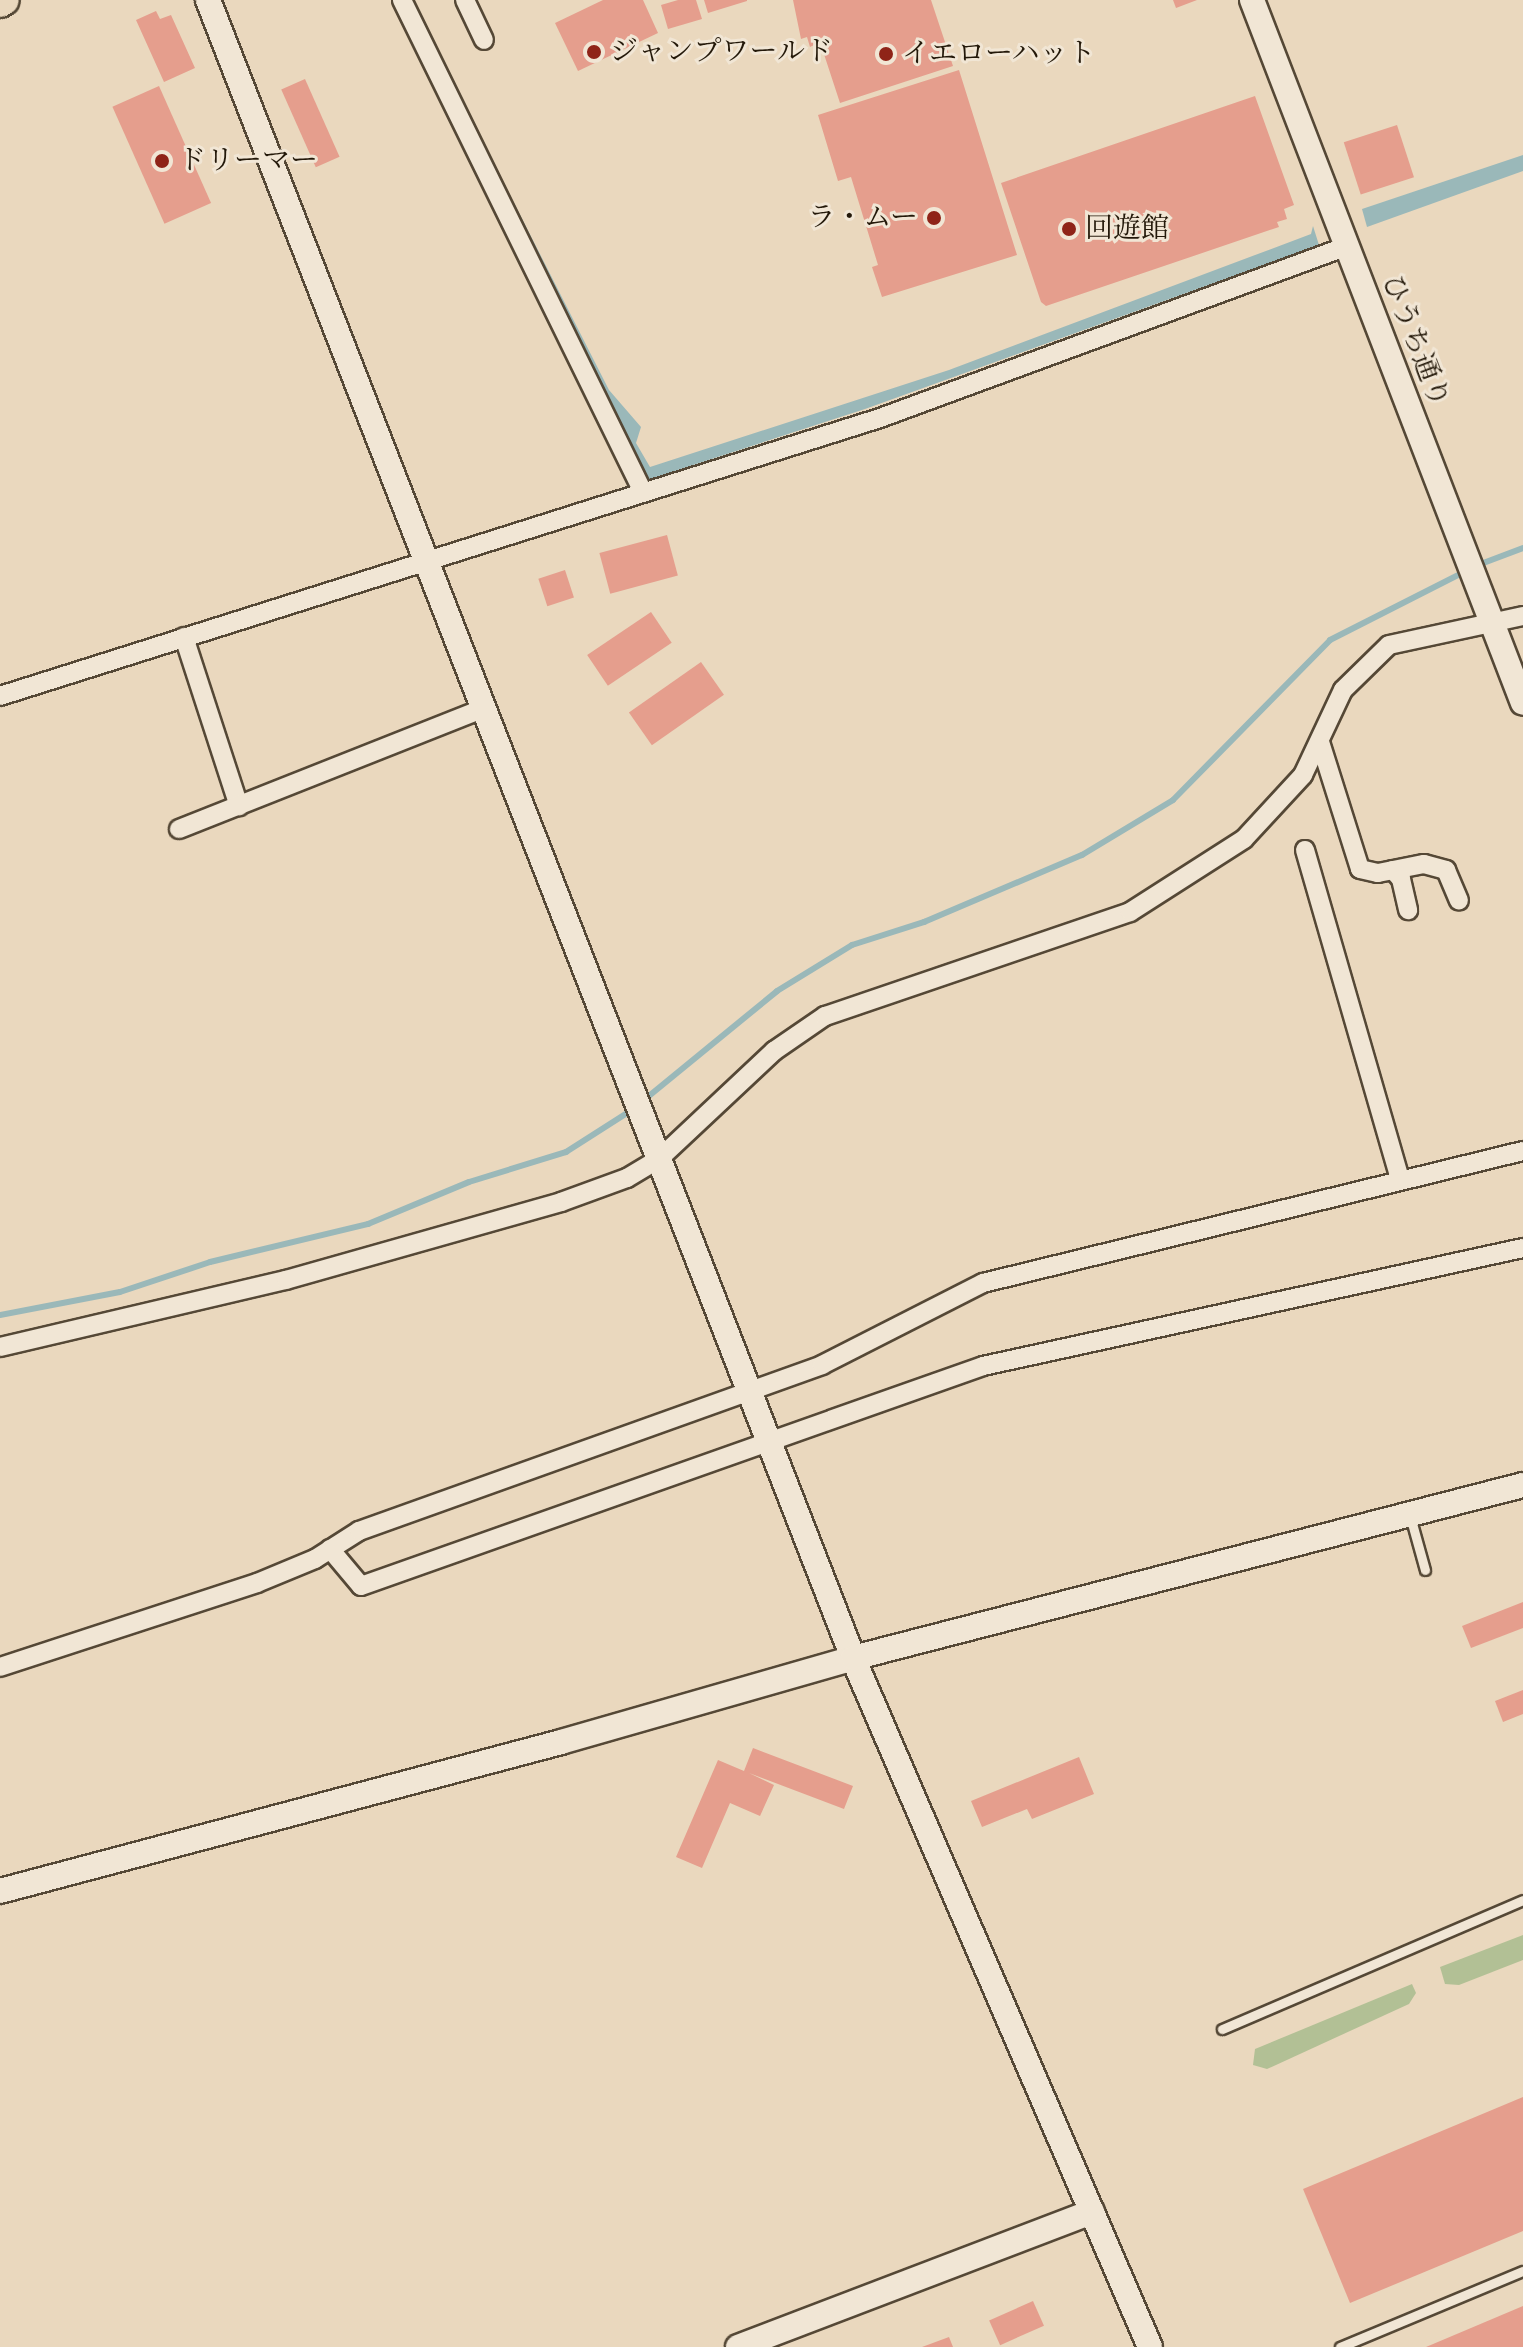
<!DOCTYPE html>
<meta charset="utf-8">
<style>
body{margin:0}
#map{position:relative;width:1523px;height:2347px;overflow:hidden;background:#ead8be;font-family:"IM FELL DW Pica","Noto Serif JP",serif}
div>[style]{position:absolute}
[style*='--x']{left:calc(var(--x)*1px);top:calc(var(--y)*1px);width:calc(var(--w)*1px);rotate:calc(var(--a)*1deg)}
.green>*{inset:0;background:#b2c095}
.water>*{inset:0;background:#9ab8b9}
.stream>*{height:6px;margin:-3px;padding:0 3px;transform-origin:3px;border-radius:3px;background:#9ab8b9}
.building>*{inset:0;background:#e59e8d;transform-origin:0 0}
.roads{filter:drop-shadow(2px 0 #554836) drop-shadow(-2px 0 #554836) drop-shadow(0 2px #554836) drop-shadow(0 -2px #554836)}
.service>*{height:9px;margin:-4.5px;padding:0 4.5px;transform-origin:4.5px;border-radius:4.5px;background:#f1e6d5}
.minor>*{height:18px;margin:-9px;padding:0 9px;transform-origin:9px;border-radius:9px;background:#f1e6d5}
.tertiary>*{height:24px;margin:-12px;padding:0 12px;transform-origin:12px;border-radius:12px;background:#f1e6d5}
.primary>*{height:30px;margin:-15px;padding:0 15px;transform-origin:15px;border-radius:15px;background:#ead8be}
.dots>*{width:22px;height:22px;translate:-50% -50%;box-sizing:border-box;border:4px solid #f1e6d5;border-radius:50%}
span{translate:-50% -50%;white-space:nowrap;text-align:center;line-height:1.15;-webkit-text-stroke:6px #f1e6d5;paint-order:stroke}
.poi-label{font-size:28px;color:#231809}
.left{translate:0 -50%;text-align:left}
.right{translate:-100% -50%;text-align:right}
.street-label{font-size:28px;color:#231809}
</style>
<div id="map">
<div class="green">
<i style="clip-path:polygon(1523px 1935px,1523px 1960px,1459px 1985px,1445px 1984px,1440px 1967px)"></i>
<i style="clip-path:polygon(1412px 1984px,1416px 1993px,1409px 2004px,1267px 2069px,1253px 2065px,1255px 2049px)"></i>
</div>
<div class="water">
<i style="clip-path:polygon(478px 132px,609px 390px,641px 427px,636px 443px,650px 467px,949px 370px,1311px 234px,1313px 226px,1319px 245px,865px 409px,647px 480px,473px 134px)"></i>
<i style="clip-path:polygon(1523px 155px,1523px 171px,1367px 227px,1362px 209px)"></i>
</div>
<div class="stream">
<i style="--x:1478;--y:565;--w:48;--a:-20.7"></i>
<i style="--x:644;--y:1100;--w:172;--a:-39.3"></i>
<i style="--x:777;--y:991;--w:88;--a:-31.5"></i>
<i style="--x:852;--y:945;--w:76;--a:-17.7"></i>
<i style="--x:924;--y:922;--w:172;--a:-23"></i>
<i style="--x:1082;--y:855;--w:106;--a:-31.1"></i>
<i style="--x:1173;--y:800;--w:224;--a:-45.5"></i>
<i style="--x:1330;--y:640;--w:155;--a:-26.9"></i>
<i style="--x:0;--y:1315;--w:122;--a:-10.9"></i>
<i style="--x:120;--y:1292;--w:95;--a:-18.4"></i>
<i style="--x:210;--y:1262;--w:163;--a:-13.5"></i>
<i style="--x:368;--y:1224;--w:109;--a:-22.6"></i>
<i style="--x:469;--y:1182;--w:102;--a:-17.2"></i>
<i style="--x:566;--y:1152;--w:78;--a:-32.5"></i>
</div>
<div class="building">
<i style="clip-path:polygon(603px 0,643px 0,658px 33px,578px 71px,555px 23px)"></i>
<i style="clip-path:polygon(678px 0,696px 0,702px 19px,668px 29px,661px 5px)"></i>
<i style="clip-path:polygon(704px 0,747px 0,747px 1px,708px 13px)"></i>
<i style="clip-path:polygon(793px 0,931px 0,953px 66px,840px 103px,820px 42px,810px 47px,807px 37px,801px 39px)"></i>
<i style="clip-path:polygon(1173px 0,1197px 0,1176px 8px)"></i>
<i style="clip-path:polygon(156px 11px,160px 19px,171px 15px,195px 68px,164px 82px,136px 20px)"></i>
<i style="clip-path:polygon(959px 70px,1017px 255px,882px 297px,872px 267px,878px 265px,851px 177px,838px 181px,818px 115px)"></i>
<i style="left:305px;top:79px;width:85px;height:26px;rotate:66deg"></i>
<i style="left:159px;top:86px;width:128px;height:51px;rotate:66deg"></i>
<i style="clip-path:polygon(1255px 96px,1294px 205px,1284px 209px,1287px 219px,1277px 222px,1279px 227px,1046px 306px,1041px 302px,1001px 183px)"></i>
<i style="left:1397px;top:125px;width:55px;height:56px;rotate:72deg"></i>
<i style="left:667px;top:535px;width:42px;height:70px;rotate:75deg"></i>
<i style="left:565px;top:570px;width:29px;height:28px;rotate:72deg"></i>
<i style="left:651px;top:612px;width:37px;height:77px;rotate:56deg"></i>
<i style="left:701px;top:662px;width:40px;height:88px;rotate:55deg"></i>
<i style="clip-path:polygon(1523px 1602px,1523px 1628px,1471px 1648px,1462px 1626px)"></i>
<i style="clip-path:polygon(1523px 1690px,1523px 1714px,1503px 1722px,1495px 1701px)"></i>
<i style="clip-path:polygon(753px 1748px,853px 1786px,844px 1809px,749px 1773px,774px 1785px,760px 1816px,730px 1803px,702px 1868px,676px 1857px,718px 1760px,744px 1771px)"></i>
<i style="clip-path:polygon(1079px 1757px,1094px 1794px,1032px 1819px,1027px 1809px,982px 1827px,971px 1801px)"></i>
<i style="clip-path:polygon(1523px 2097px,1523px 2231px,1350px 2303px,1303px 2189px)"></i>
<i style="left:1033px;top:2301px;width:27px;height:48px;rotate:66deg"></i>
<i style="clip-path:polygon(1523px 2306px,1523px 2347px,1426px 2347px)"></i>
<i style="clip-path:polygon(949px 2337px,953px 2347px,922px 2347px)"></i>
</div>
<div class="roads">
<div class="service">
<i style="--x:1410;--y:1516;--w:56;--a:74.5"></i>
<i style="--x:1222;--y:2029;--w:327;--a:-23.2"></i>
<i style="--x:1340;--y:2347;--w:198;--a:-22.6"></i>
</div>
<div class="minor">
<i style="--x:402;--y:0;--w:548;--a:63.9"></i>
<i style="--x:465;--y:0;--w:44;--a:64.6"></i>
<i style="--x:184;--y:637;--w:178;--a:72"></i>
<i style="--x:0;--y:696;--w:923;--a:-17.53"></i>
<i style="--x:880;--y:418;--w:496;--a:-20.2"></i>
<i style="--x:1320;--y:742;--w:133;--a:72.5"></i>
<i style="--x:1360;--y:869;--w:18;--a:13"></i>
<i style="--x:1378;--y:873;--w:47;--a:-11.1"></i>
<i style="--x:1424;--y:864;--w:23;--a:15"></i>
<i style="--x:1446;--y:870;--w:33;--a:67"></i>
<i style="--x:179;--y:829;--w:326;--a:-21.6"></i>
<i style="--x:1305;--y:850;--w:343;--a:73.9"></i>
<i style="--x:1393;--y:870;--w:12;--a:48"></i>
<i style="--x:1401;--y:879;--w:32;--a:77"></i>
<i style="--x:0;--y:1347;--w:294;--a:-13.2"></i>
<i style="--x:286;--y:1280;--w:286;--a:-15.8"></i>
<i style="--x:561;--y:1202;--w:70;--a:-20"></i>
<i style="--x:627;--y:1178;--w:37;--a:-31"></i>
<i style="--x:659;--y:1159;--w:158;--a:-43.2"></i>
<i style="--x:774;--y:1051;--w:62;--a:-34.5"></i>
<i style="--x:825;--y:1016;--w:322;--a:-18.8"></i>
<i style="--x:1130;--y:912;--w:135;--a:-32.6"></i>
<i style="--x:1244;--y:839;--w:87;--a:-47.3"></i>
<i style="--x:1303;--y:775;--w:94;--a:-64.8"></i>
<i style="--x:1343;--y:690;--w:64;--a:-44.4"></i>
<i style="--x:1389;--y:645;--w:137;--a:-12.2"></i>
<i style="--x:330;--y:1549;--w:48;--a:50"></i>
<i style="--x:361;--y:1586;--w:660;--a:-19.48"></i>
<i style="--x:983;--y:1366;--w:553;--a:-12.33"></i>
<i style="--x:0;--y:1667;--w:270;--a:-18.1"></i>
<i style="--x:257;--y:1583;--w:63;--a:-22.5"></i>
<i style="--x:315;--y:1559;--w:52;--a:-32.5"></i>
<i style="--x:359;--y:1531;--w:492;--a:-19.7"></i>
<i style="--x:822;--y:1365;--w:181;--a:-27"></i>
<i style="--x:983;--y:1283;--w:556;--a:-13.74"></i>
</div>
<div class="tertiary">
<i style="--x:208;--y:0;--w:1779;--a:68.74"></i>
<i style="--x:853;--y:1658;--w:750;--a:66.68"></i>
<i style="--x:1252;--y:0;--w:753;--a:68.92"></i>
<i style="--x:0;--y:1891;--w:580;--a:-14.87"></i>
<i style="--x:561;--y:1742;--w:304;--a:-16"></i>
<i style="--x:853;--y:1658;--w:692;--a:-14.48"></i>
<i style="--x:738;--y:2347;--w:379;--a:-20.9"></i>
</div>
<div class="primary">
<i style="--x:0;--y:2;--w:4;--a:-27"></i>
</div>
</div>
<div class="dots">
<i style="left:594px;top:52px;background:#8f2418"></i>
<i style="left:886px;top:54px;background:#8f2418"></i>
<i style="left:162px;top:161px;background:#8f2418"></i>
<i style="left:934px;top:218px;background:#8f2418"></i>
<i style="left:1069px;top:229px;background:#8f2418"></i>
</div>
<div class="poi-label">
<span class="left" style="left:610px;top:52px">ジャンプワールド</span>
<span class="left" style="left:902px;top:54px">イエローハット</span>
<span class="left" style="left:178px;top:161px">ドリーマー</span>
<span class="right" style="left:918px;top:218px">ラ・ムー</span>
<span class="left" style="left:1085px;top:229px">回遊館</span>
</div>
<div class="street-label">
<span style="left:1415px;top:341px;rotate:69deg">ひうち通り</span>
</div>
</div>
